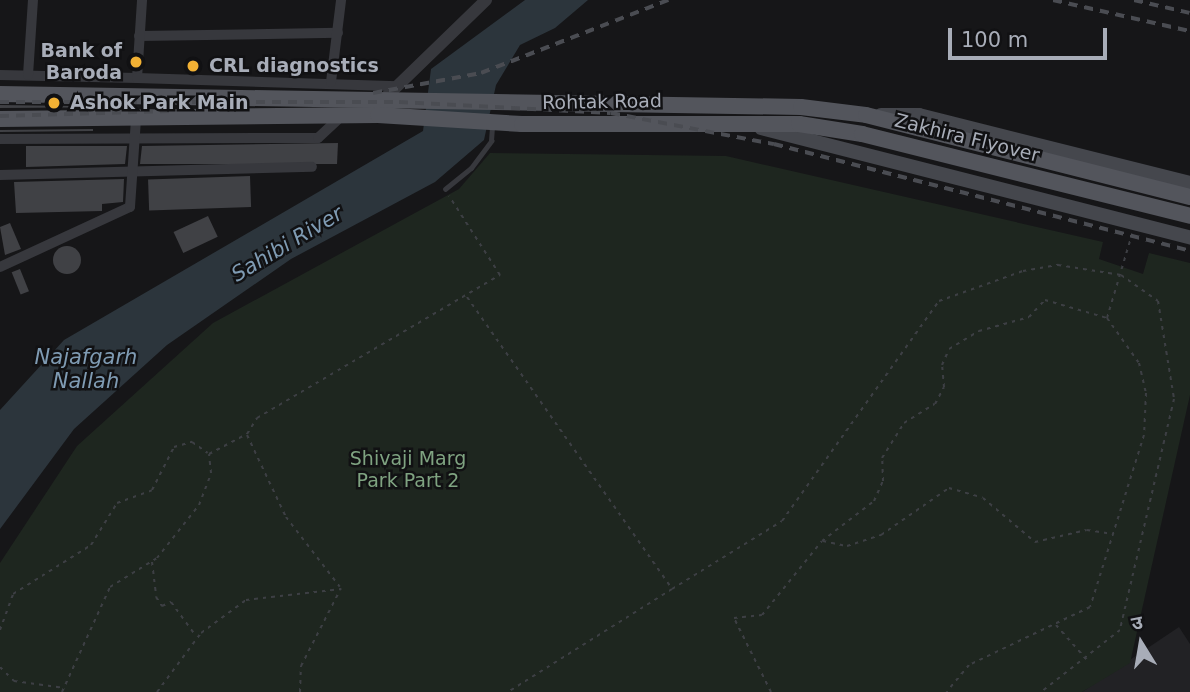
<!DOCTYPE html>
<meta charset="utf-8">
<style>
body{margin:0}
#map{position:relative;width:1190px;height:692px;overflow:hidden;background:#161618;font-family:"DejaVu Sans","Noto Sans Devanagari",sans-serif}
div>[style]{position:absolute}
[style*='--x']{left:calc(var(--x)*1px);top:calc(var(--y)*1px);width:calc(var(--w)*1px);rotate:calc(var(--a)*1deg)}
.built>*{inset:0;background:#222225}
.green>*{inset:0;background:#1e261f}
.water>*{inset:0;background:#2c353c}
.building>*{inset:0;background:#404145;transform-origin:0 0}
.round{border-radius:50%}
.path>*{height:2px;margin-top:-1px;transform-origin:0;background:repeating-linear-gradient(90deg,#3d3f44 0 3.5px,transparent 0 8.5px)}
.service>*{height:4.5px;margin:-2.25px;padding:0 2.25px;transform-origin:2.25px;border-radius:2.25px;background:#37383d}
.minor>*{height:10px;margin:-5px;padding:0 5px;transform-origin:5px;border-radius:5px;background:#37383d}
.tertiary>*{height:12px;margin:-6px;padding:0 6px;transform-origin:6px;border-radius:6px;background:#37383d}
.secondary>*{height:14px;margin:-7px;padding:0 7px;transform-origin:7px;border-radius:7px;background:#45474d}
.primary>*{height:16px;margin:-8px;padding:0 8px;transform-origin:8px;border-radius:8px;background:#53555c}
.rail>*{height:3.5px;margin-top:-1.75px;transform-origin:0;background:repeating-linear-gradient(90deg,#4a4c52 0 9px,transparent 0 16px)}
.dots>*{width:19px;height:19px;translate:-50% -50%;box-sizing:border-box;border:4px solid #111113;border-radius:50%}
span{translate:-50% -50%;white-space:nowrap;text-align:center;line-height:1.15;-webkit-text-stroke:5px #111113;paint-order:stroke}
.poi-label{font-size:19px;color:#a8adb8;font-weight:700}
.right{translate:-100% -50%;text-align:right}
.left{translate:0 -50%;text-align:left}
.street-label{font-size:19px;color:#a8adb8}
.park-label{font-size:19px;color:#7fa381}
.water-label{font-size:21px;color:#7f9bb3;font-style:italic}
.north{position:absolute;left:1106px;top:608px;width:70px;height:70px;-webkit-text-stroke:5px #111113;paint-order:stroke;rotate:349deg;font-size:19px;font-weight:700;line-height:28px;text-align:center;color:#a8adb8}
.north::after{content:'';display:block;margin:auto;width:24px;height:32px;background:#a8adb8;clip-path:polygon(50% 0,100% 100%,50% 72%,0 100%)}
.scale{position:absolute;left:948px;top:28px;width:159px;height:32px;box-sizing:border-box;border:4px solid #a8adb8;border-top:0;padding-left:9px;font-size:21px;line-height:24px;white-space:nowrap;color:#a8adb8;-webkit-text-stroke:5px #111113;paint-order:stroke}
</style>
<div id="map">
<div class="built">
<i style="clip-path:polygon(1179px 627px,1190px 644px,1190px 692px,1082px 692px)"></i>
</div>
<div class="green">
<i style="clip-path:polygon(490px 153px,726px 156px,1103px 242px,1099px 259px,1143px 274px,1149px 253px,1190px 263px,1190px 395px,1130px 663px,1082px 692px,0 692px,0 563px,77px 446px,213px 323px,459px 189px)"></i>
</div>
<div class="water">
<i style="clip-path:polygon(525px 0,588px 0,555px 28px,520px 45px,496px 85px,484px 140px,435px 182px,291px 259px,167px 345px,74px 429px,0 529px,0 410px,64px 340px,423px 131px,431px 69px)"></i>
</div>
<div class="building">
<i style="clip-path:polygon(0 105px,143px 107px,0 108px)"></i>
<i style="clip-path:polygon(0 129px,0 130px,93px 129px,93px 131px,0 132px)"></i>
<i style="clip-path:polygon(338px 143px,337px 164px,140px 164px,142px 146px)"></i>
<i style="clip-path:polygon(26px 146px,127px 146px,125px 164px,26px 167px)"></i>
<i style="left:250px;top:176px;width:31px;height:102px;rotate:88deg"></i>
<i style="clip-path:polygon(124px 179px,123px 202px,102px 204px,102px 211px,16px 213px,14px 182px)"></i>
<i style="left:208px;top:216px;width:23px;height:38px;rotate:65deg"></i>
<i style="clip-path:polygon(10px 223px,21px 249px,5px 255px,0 227px)"></i>
<i class="round" style="left:53px;top:246px;width:28px;height:28px"></i>
<i style="left:20px;top:269px;width:24px;height:9px;rotate:68deg"></i>
</div>
<div class="path">
<i style="--x:467;--y:297;--w:357;--a:54.9"></i>
<i style="--x:672;--y:589;--w:194;--a:147.9"></i>
<i style="--x:1107;--y:318;--w:88;--a:-73.4"></i>
<i style="--x:247;--y:435;--w:91;--a:64.6"></i>
<i style="--x:286;--y:517;--w:88;--a:52.4"></i>
<i style="--x:823;--y:541;--w:25;--a:12"></i>
<i style="--x:847;--y:546;--w:36;--a:-18"></i>
<i style="--x:881;--y:535;--w:83;--a:-34.7"></i>
<i style="--x:949;--y:488;--w:35;--a:16"></i>
<i style="--x:983;--y:498;--w:68;--a:40.2"></i>
<i style="--x:1035;--y:542;--w:53;--a:-13"></i>
<i style="--x:1087;--y:530;--w:26;--a:9"></i>
<i style="--x:152;--y:562;--w:35;--a:83"></i>
<i style="--x:156;--y:597;--w:11;--a:56"></i>
<i style="--x:162;--y:606;--w:10;--a:-24"></i>
<i style="--x:171;--y:602;--w:42;--a:53.7"></i>
<i style="--x:672;--y:589;--w:129;--a:-31.7"></i>
<i style="--x:782;--y:521;--w:270;--a:-54.5"></i>
<i style="--x:939;--y:301;--w:89;--a:-19.7"></i>
<i style="--x:1023;--y:271;--w:36;--a:-10"></i>
<i style="--x:1058;--y:265;--w:64;--a:9"></i>
<i style="--x:1121;--y:275;--w:45;--a:35.1"></i>
<i style="--x:1158;--y:301;--w:99;--a:80.7"></i>
<i style="--x:1174;--y:399;--w:237;--a:103.2"></i>
<i style="--x:1120;--y:630;--w:100;--a:141.9"></i>
<i style="--x:1056;--y:625;--w:47;--a:48.5"></i>
<i style="--x:0;--y:630;--w:38;--a:-70"></i>
<i style="--x:13;--y:594;--w:92;--a:-32.1"></i>
<i style="--x:91;--y:545;--w:49;--a:-58.2"></i>
<i style="--x:117;--y:503;--w:37;--a:-20"></i>
<i style="--x:152;--y:490;--w:48;--a:-62.9"></i>
<i style="--x:174;--y:447;--w:19;--a:-16"></i>
<i style="--x:192;--y:442;--w:19;--a:35"></i>
<i style="--x:0;--y:667;--w:20;--a:45"></i>
<i style="--x:14;--y:681;--w:51;--a:7.8"></i>
<i style="--x:62;--y:692;--w:115;--a:-65.4"></i>
<i style="--x:110;--y:587;--w:55;--a:-31.7"></i>
<i style="--x:157;--y:558;--w:68;--a:-51.6"></i>
<i style="--x:199;--y:505;--w:34;--a:-69"></i>
<i style="--x:211;--y:473;--w:19;--a:-96"></i>
<i style="--x:209;--y:454;--w:43;--a:-27.8"></i>
<i style="--x:247;--y:434;--w:19;--a:-58"></i>
<i style="--x:257;--y:418;--w:282;--a:-30.5"></i>
<i style="--x:500;--y:275;--w:94;--a:-122.8"></i>
<i style="--x:157;--y:692;--w:74;--a:-53.3"></i>
<i style="--x:201;--y:633;--w:56;--a:-36.3"></i>
<i style="--x:246;--y:600;--w:96;--a:-6.6"></i>
<i style="--x:300;--y:692;--w:26;--a:-88"></i>
<i style="--x:301;--y:666;--w:85;--a:-62.8"></i>
<i style="--x:771;--y:692;--w:83;--a:-116.6"></i>
<i style="--x:734;--y:618;--w:28;--a:-6"></i>
<i style="--x:762;--y:615;--w:95;--a:-51"></i>
<i style="--x:822;--y:541;--w:66;--a:-37.6"></i>
<i style="--x:874;--y:501;--w:22;--a:-66"></i>
<i style="--x:883;--y:481;--w:23;--a:-92"></i>
<i style="--x:882;--y:458;--w:41;--a:-57.8"></i>
<i style="--x:904;--y:423;--w:36;--a:-32"></i>
<i style="--x:935;--y:404;--w:19;--a:-62"></i>
<i style="--x:944;--y:387;--w:22;--a:-95"></i>
<i style="--x:942;--y:365;--w:17;--a:-66"></i>
<i style="--x:949;--y:349;--w:35;--a:-31"></i>
<i style="--x:979;--y:331;--w:52;--a:-15.6"></i>
<i style="--x:1029;--y:317;--w:23;--a:-47"></i>
<i style="--x:1045;--y:300;--w:65;--a:16.2"></i>
<i style="--x:1107;--y:318;--w:55;--a:54.6"></i>
<i style="--x:1139;--y:363;--w:31;--a:77"></i>
<i style="--x:1146;--y:393;--w:42;--a:92.7"></i>
<i style="--x:1144;--y:435;--w:180;--a:107.4"></i>
<i style="--x:1090;--y:607;--w:134;--a:154.4"></i>
<i style="--x:969;--y:665;--w:35;--a:130"></i>
</div>
<div class="service">
<i style="--x:445;--y:189;--w:33;--a:-39"></i>
<i style="--x:471;--y:168;--w:34;--a:-53"></i>
<i style="--x:491;--y:141;--w:16;--a:-86"></i>
</div>
<div class="minor">
<i style="--x:139;--y:36;--w:199;--a:-0.9"></i>
<i style="--x:0;--y:75;--w:137;--a:1.3"></i>
<i style="--x:137;--y:78;--w:78;--a:-86.3"></i>
<i style="--x:28;--y:75;--w:75;--a:-86.2"></i>
<i style="--x:137;--y:78;--w:261;--a:1.8"></i>
<i style="--x:331;--y:82;--w:83;--a:-83"></i>
<i style="--x:0;--y:139;--w:318;--a:-0.2"></i>
<i style="--x:318;--y:138;--w:33;--a:-43"></i>
<i style="--x:0;--y:175;--w:312;--a:-1.5"></i>
<i style="--x:0;--y:267;--w:143;--a:-24.8"></i>
<i style="--x:130;--y:207;--w:89;--a:-86.1"></i>
</div>
<div class="tertiary">
<i style="--x:387;--y:96;--w:138;--a:-44.1"></i>
</div>
<div class="secondary">
<i style="--x:881;--y:115;--w:38;--a:0"></i>
<i style="--x:919;--y:115;--w:279;--a:14.1"></i>
<i style="--x:761;--y:128;--w:443;--a:14.3"></i>
</div>
<div class="primary">
<i style="--x:0;--y:94;--w:801;--a:0.93"></i>
<i style="--x:801;--y:107;--w:65;--a:7"></i>
<i style="--x:866;--y:115;--w:334;--a:14.2"></i>
<i style="--x:0;--y:119;--w:378;--a:-0.6"></i>
<i style="--x:378;--y:115;--w:144;--a:3.6"></i>
<i style="--x:522;--y:124;--w:277;--a:0"></i>
<i style="--x:799;--y:124;--w:64;--a:9"></i>
<i style="--x:862;--y:134;--w:338;--a:14"></i>
</div>
<div class="rail">
<i style="--x:1053;--y:0;--w:140;--a:12.8"></i>
<i style="--x:1134;--y:0;--w:57;--a:13.1"></i>
<i style="--x:373;--y:93;--w:110;--a:-10.5"></i>
<i style="--x:481;--y:73;--w:201;--a:-21.3"></i>
<i style="--x:0;--y:102;--w:399;--a:0"></i>
<i style="--x:399;--y:102;--w:212;--a:3"></i>
<i style="--x:611;--y:113;--w:166;--a:10.8"></i>
<i style="--x:774;--y:144;--w:430;--a:14.4"></i>
<i style="--x:0;--y:116;--w:171;--a:-1.7"></i>
</div>
<div class="dots">
<i style="left:136px;top:62px;background:#f2b134"></i>
<i style="left:193px;top:66px;background:#f2b134"></i>
<i style="left:54px;top:103px;background:#f2b134"></i>
</div>
<div class="poi-label">
<span class="right" style="left:122px;top:62px">Bank of<br>Baroda</span>
<span class="left" style="left:209px;top:66px">CRL diagnostics</span>
<span class="left" style="left:70px;top:103px">Ashok Park Main</span>
</div>
<div class="street-label">
<span style="left:602px;top:102px;rotate:-1deg">Rohtak Road</span>
<span style="left:967px;top:138px;rotate:14deg">Zakhira Flyover</span>
</div>
<div class="park-label">
<span style="left:408px;top:470px">Shivaji Marg<br>Park Part 2</span>
</div>
<div class="water-label">
<span style="left:287px;top:244px;rotate:-31deg">Sahibi River</span>
<span style="left:86px;top:369px">Najafgarh<br>Nallah</span>
</div>
<div class="north">उ</div>
<div class="scale">100 m</div>
</div>
